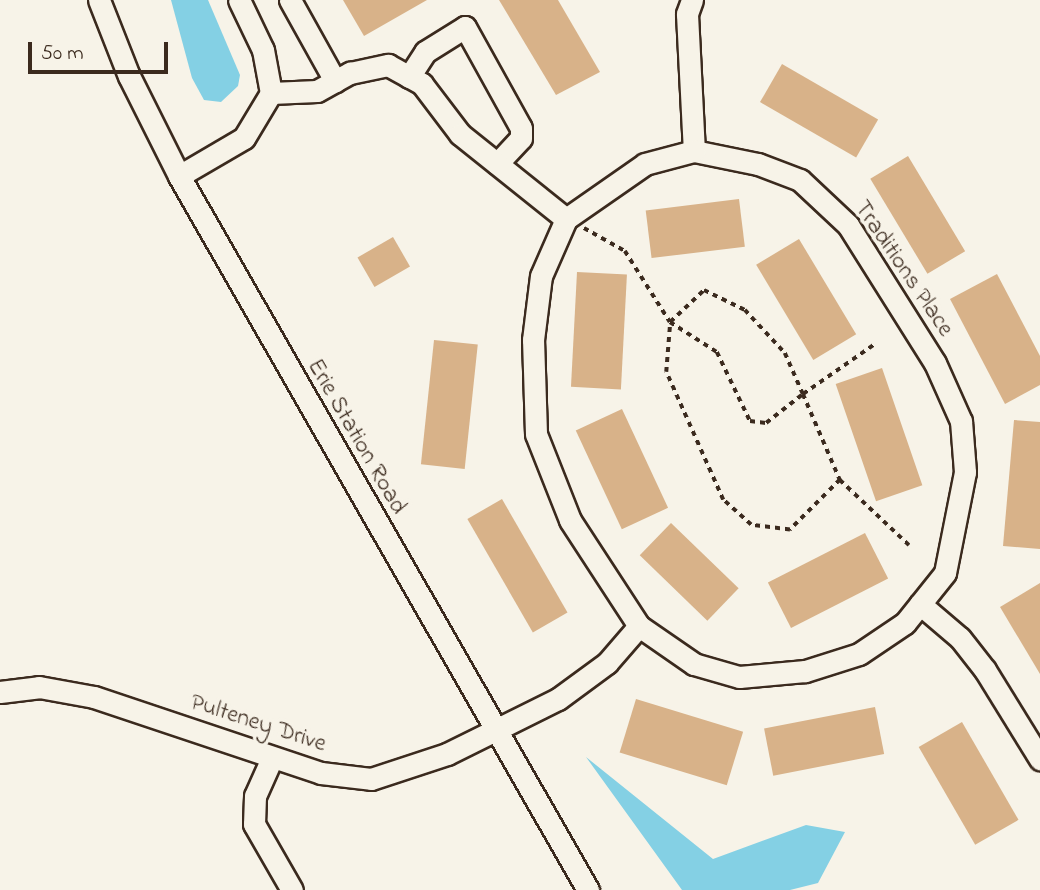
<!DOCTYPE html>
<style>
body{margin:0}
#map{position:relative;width:1040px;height:890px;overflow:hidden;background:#f7f3e8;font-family:"Indie Flower",sans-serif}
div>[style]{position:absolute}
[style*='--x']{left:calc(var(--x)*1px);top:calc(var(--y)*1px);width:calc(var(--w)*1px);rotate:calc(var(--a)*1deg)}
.water>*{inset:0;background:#84d0e4}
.building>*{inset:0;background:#d8b289;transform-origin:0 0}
.path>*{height:3.5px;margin-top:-1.75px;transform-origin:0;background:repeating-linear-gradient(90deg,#3b2a1e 0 5px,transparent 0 10px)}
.roads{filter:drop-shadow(2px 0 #3b2a1e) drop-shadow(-2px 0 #3b2a1e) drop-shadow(0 2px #3b2a1e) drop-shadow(0 -2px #3b2a1e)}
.minor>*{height:21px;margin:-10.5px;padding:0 10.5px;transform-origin:10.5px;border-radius:10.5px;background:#f7f3e8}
span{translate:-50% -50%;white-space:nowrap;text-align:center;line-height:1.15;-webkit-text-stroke:7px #f7f3e8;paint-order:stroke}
.street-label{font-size:24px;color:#3b2a1e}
.scale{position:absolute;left:28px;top:42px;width:140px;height:32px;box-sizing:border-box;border:4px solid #3b2a1e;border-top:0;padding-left:9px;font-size:21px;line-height:24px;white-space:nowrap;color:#3b2a1e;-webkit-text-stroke:5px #f7f3e8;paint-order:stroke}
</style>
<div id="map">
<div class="water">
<i style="clip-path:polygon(171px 0,208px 0,240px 75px,238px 86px,221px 102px,204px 100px,192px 78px)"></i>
<i style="clip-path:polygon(586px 757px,713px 859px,806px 825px,845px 832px,818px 883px,790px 890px,682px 890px)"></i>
</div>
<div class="building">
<i style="clip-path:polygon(343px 0,427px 0,364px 36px)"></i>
<i style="clip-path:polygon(499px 0,558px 0,600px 72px,556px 95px)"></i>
<i style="left:782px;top:64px;width:111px;height:44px;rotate:30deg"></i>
<i style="left:908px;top:156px;width:111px;height:44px;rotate:59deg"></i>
<i style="left:739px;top:199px;width:48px;height:94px;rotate:83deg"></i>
<i style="left:393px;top:237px;width:34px;height:41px;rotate:60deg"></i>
<i style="left:799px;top:239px;width:111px;height:50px;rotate:59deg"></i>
<i style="left:577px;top:272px;width:50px;height:115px;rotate:3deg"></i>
<i style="clip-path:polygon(997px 274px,1040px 356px,1040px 385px,1005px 404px,950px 299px)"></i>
<i style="left:434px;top:340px;width:44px;height:125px;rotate:6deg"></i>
<i style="left:882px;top:368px;width:124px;height:49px;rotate:71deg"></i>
<i style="left:622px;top:409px;width:109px;height:51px;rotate:65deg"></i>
<i style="clip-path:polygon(1014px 420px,1040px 422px,1040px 549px,1003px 546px)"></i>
<i style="left:502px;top:499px;width:131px;height:40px;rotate:60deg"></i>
<i style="left:671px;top:523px;width:94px;height:45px;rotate:44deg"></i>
<i style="left:865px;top:533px;width:51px;height:109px;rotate:63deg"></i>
<i style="clip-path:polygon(1040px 583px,1040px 674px,1000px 607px)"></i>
<i style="left:636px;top:699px;width:112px;height:56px;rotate:17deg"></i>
<i style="left:875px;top:707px;width:48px;height:113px;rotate:79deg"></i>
<i style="left:962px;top:722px;width:113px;height:50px;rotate:60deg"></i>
</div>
<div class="path">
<i style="--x:584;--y:228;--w:47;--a:29.3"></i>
<i style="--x:625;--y:251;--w:84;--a:57.6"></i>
<i style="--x:670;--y:322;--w:47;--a:-43.3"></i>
<i style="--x:704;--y:290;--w:46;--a:26"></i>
<i style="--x:745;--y:310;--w:59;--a:47.1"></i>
<i style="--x:785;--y:353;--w:45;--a:66.3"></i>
<i style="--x:803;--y:394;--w:94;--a:66.7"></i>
<i style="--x:840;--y:480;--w:71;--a:135"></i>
<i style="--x:790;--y:530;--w:39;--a:-173"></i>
<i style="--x:751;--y:525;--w:38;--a:-138"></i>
<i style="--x:723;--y:500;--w:140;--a:-114"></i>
<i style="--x:666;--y:372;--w:50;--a:-85.4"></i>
<i style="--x:670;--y:322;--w:56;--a:32.6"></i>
<i style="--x:717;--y:352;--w:76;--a:64.4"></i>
<i style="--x:750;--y:421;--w:16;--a:7"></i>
<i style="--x:766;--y:423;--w:47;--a:-38.1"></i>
<i style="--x:803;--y:394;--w:88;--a:-34.8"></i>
<i style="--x:840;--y:480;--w:95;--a:43.3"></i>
</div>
<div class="roads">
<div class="minor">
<i style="--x:99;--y:0;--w:82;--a:68.5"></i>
<i style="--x:129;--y:76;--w:112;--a:63.4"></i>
<i style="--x:179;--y:176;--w:823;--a:60.19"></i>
<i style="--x:290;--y:0;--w:93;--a:60.9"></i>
<i style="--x:692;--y:0;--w:15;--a:110"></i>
<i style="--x:687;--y:14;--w:137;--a:87.1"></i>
<i style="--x:409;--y:77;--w:30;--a:-57"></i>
<i style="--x:425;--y:52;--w:47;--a:-32"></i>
<i style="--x:465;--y:27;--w:115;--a:61"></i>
<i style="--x:521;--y:128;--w:10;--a:90"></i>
<i style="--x:521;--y:138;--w:35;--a:133"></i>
<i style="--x:271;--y:93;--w:46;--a:-2.5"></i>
<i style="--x:317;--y:91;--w:38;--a:-29"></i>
<i style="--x:350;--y:73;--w:39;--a:-12"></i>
<i style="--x:388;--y:65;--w:39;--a:29"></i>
<i style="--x:422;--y:84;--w:63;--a:52.8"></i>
<i style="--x:460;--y:134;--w:136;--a:38.7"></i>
<i style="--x:694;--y:151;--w:65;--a:11.5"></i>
<i style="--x:758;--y:164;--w:45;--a:20.9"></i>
<i style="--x:800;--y:180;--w:66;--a:43.2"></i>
<i style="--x:848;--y:225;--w:163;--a:57.8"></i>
<i style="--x:935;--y:363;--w:64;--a:65.9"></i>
<i style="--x:961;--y:421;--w:51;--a:85.5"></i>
<i style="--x:965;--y:472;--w:103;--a:101.2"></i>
<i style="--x:945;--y:573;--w:64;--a:128.7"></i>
<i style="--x:905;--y:623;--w:55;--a:146"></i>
<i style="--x:859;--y:654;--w:57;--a:162.5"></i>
<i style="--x:805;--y:671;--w:66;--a:174.8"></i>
<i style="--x:739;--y:677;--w:47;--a:-163.9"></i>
<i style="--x:694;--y:664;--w:67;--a:-145.4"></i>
<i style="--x:639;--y:626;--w:126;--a:-123.1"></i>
<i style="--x:570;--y:520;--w:92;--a:-111.6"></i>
<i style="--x:536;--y:434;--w:94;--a:-91.8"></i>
<i style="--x:533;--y:340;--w:64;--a:-82.9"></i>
<i style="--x:541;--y:276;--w:62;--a:-66.3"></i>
<i style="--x:566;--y:219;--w:96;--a:-34.8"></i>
<i style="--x:645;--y:164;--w:51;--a:-14.9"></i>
<i style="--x:179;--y:176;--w:75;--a:-30.3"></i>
<i style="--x:244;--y:138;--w:52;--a:-59"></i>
<i style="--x:271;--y:93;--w:44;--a:-100.5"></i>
<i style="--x:263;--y:50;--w:55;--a:-115.6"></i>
<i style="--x:920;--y:604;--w:52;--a:40.4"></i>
<i style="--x:960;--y:638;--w:41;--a:52"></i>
<i style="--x:985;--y:670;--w:105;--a:58.3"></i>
<i style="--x:0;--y:692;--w:39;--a:-7"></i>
<i style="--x:39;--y:687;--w:56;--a:10.3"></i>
<i style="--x:94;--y:697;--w:239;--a:18.5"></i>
<i style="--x:321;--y:773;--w:50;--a:6.8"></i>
<i style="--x:371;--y:779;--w:80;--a:-18.2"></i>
<i style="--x:447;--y:754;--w:124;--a:-26.4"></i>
<i style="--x:558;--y:699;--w:61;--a:-36.3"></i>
<i style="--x:607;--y:663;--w:49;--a:-49.1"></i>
<i style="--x:272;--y:758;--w:42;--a:114.1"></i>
<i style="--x:255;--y:796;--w:28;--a:92"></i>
<i style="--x:254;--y:824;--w:76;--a:60.1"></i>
</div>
</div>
<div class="street-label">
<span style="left:903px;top:269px;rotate:56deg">Traditions Place</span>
<span style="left:356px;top:437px;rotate:60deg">Erie Station Road</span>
<span style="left:258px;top:724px;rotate:18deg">Pulteney Drive</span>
</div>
<div class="scale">50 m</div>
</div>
